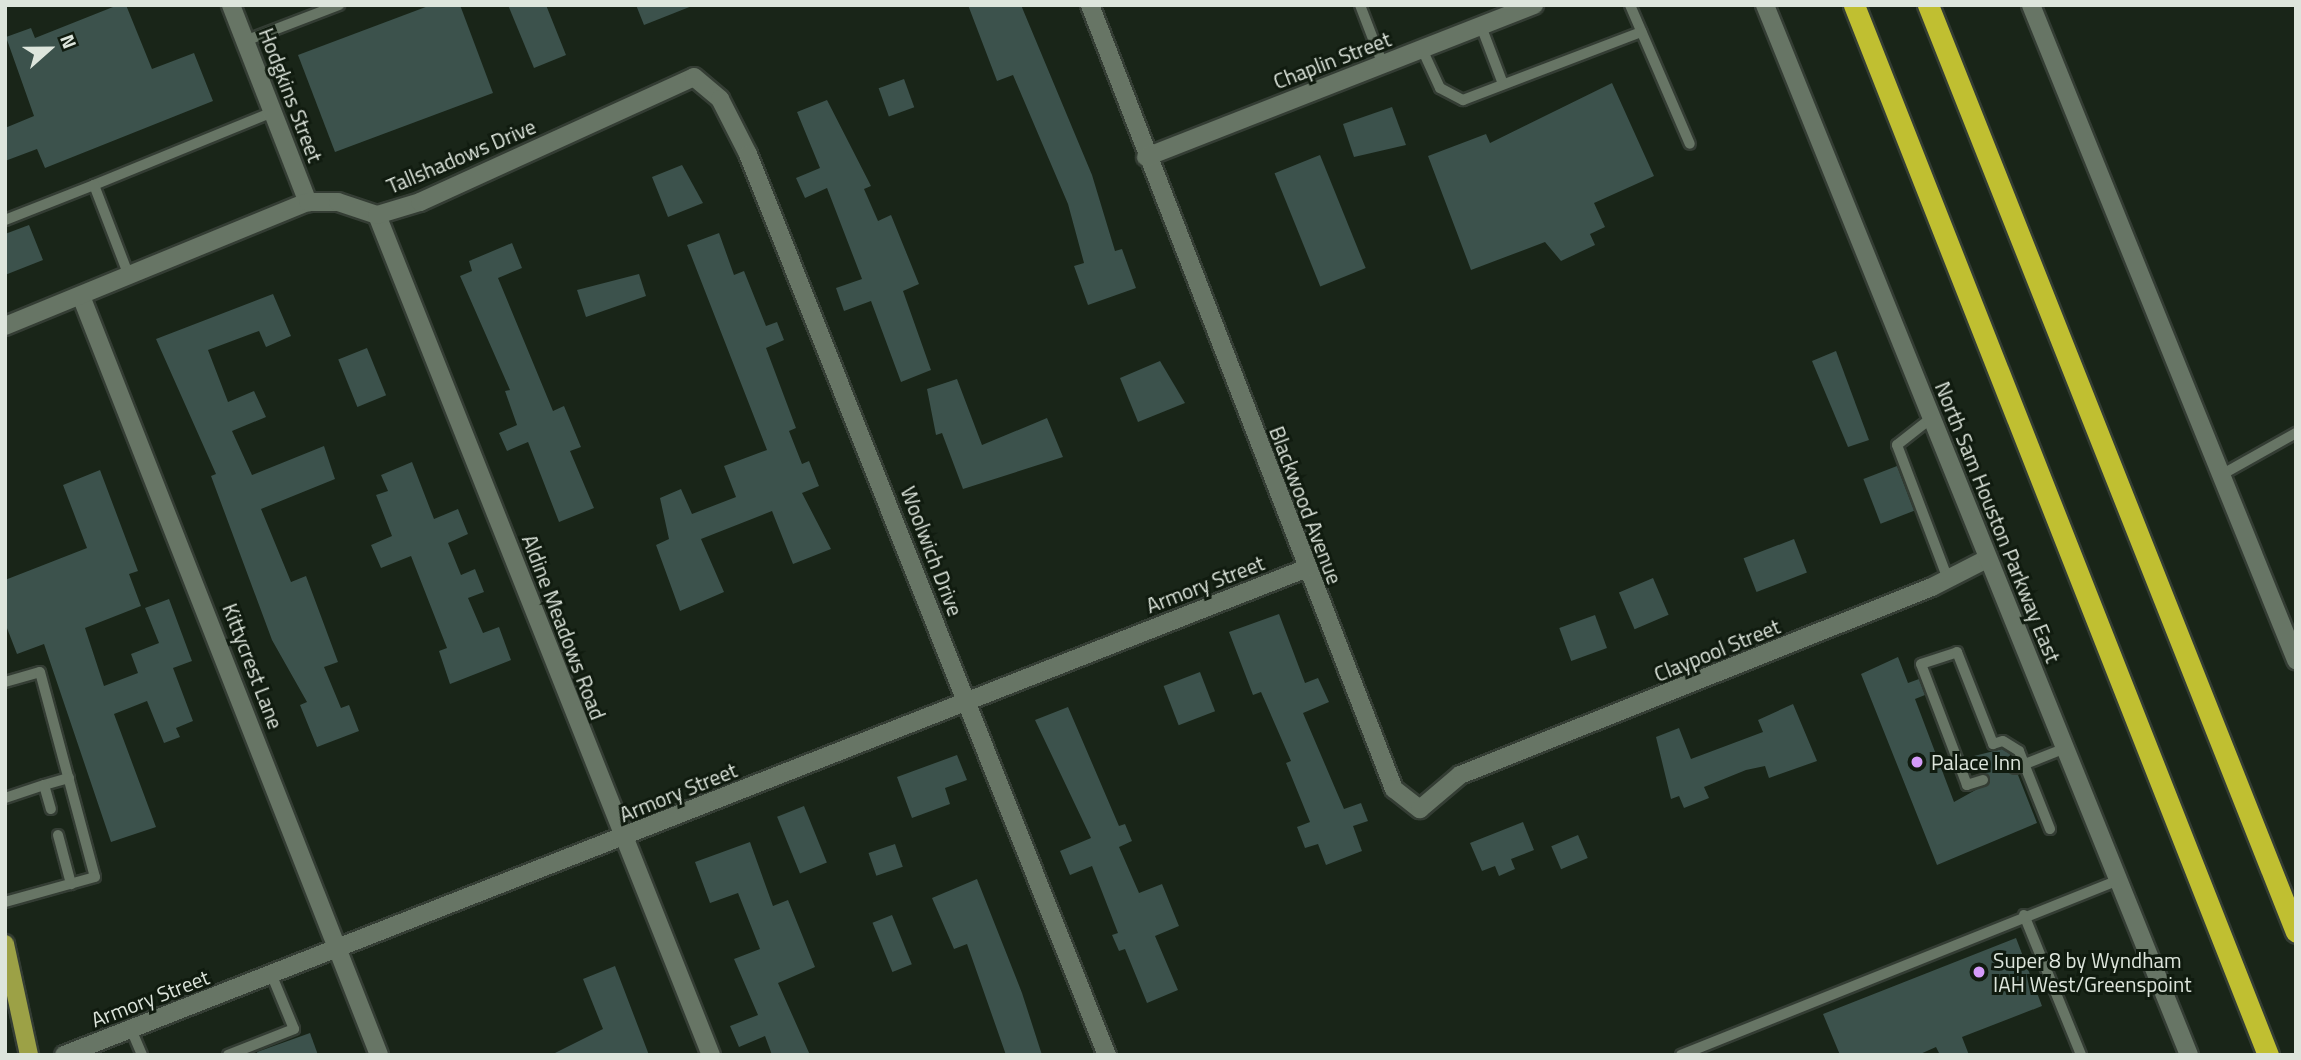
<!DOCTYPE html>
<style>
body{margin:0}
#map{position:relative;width:2301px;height:1060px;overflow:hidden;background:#192518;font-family:"Titillium Web",sans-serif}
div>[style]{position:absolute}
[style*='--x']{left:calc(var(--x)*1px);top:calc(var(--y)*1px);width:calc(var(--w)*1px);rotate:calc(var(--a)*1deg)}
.building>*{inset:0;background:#3c524c;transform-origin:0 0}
.roads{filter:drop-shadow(2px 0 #343d34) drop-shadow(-2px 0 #343d34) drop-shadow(0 2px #343d34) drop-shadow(0 -2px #343d34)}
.service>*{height:10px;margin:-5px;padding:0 5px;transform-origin:5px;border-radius:5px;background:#677565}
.minor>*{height:18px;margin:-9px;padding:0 9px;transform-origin:9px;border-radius:9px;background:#677565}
.secondary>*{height:18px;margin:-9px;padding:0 9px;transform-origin:9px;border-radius:9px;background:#677565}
.primary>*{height:18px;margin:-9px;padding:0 9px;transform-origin:9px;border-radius:9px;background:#9ca146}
.motorway>*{height:21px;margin:-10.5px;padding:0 10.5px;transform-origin:10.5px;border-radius:10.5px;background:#c0bf31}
.dots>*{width:19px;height:19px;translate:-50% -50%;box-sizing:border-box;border:4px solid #101b0f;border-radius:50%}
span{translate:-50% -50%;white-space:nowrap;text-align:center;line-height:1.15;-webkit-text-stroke:6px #101b0f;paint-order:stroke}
.street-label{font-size:21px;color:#dde5dc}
.poi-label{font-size:21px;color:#dde5dc}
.left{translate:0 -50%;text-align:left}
.frame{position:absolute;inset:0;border:7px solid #dde5dc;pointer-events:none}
.north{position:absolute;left:14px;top:14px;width:70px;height:70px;-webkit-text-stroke:5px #101b0f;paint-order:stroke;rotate:69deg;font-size:19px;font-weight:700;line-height:28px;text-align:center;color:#dde5dc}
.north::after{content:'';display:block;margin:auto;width:24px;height:32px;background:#dde5dc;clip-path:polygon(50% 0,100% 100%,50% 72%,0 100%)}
</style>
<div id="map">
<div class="building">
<i style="clip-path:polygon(118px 5px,126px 5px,152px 69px,194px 53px,213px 101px,45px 168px,37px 149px,5px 161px,5px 128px,34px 116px,6px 37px,31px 28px,35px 38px)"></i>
<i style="clip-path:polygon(431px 5px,460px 5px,493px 93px,335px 152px,298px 55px)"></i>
<i style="clip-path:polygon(508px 5px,546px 5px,566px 55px,534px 68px)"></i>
<i style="clip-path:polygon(636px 5px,692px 5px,692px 6px,644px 25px)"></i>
<i style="clip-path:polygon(968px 5px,1021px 5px,1092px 175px,1115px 251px,1122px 249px,1136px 288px,1088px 305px,1074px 266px,1084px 263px,1068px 204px,1013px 75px,997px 81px)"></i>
<i style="left:904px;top:79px;width:30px;height:27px;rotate:70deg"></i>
<i style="clip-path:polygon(1612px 83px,1654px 176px,1594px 203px,1605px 227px,1590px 234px,1595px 245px,1561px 261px,1545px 242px,1471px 270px,1428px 156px,1486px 134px,1490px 143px)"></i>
<i style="clip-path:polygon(827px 100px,871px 186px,864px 189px,878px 221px,891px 215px,919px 284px,903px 291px,931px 370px,901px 382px,871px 301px,844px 311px,836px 288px,862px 279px,827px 188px,805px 198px,796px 178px,820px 168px,797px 112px)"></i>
<i style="clip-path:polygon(1392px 107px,1406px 145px,1354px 157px,1343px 124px)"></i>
<i style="left:1320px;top:155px;width:122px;height:49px;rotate:68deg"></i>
<i style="clip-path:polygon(682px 165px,703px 203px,668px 217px,652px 177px)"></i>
<i style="clip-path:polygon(29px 225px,43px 260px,5px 275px,5px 234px)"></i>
<i style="clip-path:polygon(719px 233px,734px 275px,744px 271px,766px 326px,777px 322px,784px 340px,766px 348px,796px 428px,789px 431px,802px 464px,809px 461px,819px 486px,802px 493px,831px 549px,793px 564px,772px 511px,701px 539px,724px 592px,680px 611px,656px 545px,669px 539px,660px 498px,681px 489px,692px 514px,736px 497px,724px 466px,767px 450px,687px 245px)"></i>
<i style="clip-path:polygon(512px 243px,522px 268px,498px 278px,553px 411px,564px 406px,581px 447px,570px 451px,594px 508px,559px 522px,528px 442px,507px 451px,499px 433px,517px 425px,505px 391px,510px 390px,460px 276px,472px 271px,469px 261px)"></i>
<i style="clip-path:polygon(639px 274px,646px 296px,586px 317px,577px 290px)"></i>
<i style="clip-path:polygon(273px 294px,291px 336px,266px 347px,259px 331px,208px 350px,228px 402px,254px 391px,266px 417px,232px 431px,252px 475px,324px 446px,335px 479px,261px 509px,291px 582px,306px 576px,338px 662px,324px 667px,341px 708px,349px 705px,359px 731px,317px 747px,300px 705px,307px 702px,272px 640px,211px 476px,216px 474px,156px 339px)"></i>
<i style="left:367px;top:348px;width:51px;height:31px;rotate:68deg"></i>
<i style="clip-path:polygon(1836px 351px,1869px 440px,1848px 447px,1812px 361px)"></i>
<i style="clip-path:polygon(1160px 361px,1185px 403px,1138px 422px,1120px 378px)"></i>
<i style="clip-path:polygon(957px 379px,982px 445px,1047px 418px,1063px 457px,963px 489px,942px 433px,936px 435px,927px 389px)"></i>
<i style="clip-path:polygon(412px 462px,434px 519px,458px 509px,468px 534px,448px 543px,461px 575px,475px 569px,484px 592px,468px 598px,483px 633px,499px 627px,511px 660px,450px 684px,439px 651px,447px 648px,411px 556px,381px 568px,371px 545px,392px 536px,376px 495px,388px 491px,381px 475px)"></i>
<i style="left:1897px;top:466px;width:48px;height:36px;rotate:69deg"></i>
<i style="clip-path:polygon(100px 470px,138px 571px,129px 574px,141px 606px,85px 628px,104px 686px,138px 673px,131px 654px,159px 643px,145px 608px,169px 599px,192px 661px,173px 668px,193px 721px,176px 728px,180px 737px,164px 743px,147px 701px,114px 714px,156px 827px,111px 842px,44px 644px,17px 654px,5px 623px,5px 580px,87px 548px,63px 485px)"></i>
<i style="left:1794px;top:539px;width:36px;height:54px;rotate:69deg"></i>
<i style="left:1653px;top:578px;width:40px;height:37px;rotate:67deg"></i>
<i style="clip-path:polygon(1279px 614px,1305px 683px,1318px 678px,1329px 702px,1303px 713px,1344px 809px,1361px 803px,1368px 821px,1353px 826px,1362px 851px,1326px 865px,1318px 844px,1305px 848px,1297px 827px,1310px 822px,1286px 763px,1291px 761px,1261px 692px,1253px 695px,1229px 632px)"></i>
<i style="left:1595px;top:615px;width:35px;height:38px;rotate:70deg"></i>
<i style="clip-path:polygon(1898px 657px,1908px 683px,1919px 679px,1925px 695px,1915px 699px,1954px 802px,1990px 782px,1974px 756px,2002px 749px,2010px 754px,2008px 770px,2018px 775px,2037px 823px,1937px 865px,1861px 674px)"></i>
<i style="left:1200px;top:672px;width:42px;height:39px;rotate:69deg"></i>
<i style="clip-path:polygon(1793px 704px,1817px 761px,1769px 778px,1765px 766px,1746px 770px,1704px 787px,1709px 798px,1684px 808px,1679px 796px,1671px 799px,1656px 737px,1679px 728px,1691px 759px,1763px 732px,1758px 720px)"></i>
<i style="clip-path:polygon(1068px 707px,1119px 826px,1125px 824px,1132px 841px,1119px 847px,1139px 893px,1162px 884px,1179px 926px,1155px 936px,1178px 990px,1147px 1003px,1125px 949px,1119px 951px,1112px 935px,1118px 933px,1092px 866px,1070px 875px,1060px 851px,1091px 838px,1035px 720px)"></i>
<i style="clip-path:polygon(957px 755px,967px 780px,945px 788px,950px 804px,912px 818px,897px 777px)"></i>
<i style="left:804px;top:806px;width:61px;height:29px;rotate:68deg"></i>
<i style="clip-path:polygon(1523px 822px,1534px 850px,1511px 859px,1515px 869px,1499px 876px,1495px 866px,1482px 871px,1470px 843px)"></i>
<i style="left:1578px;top:835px;width:25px;height:29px;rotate:67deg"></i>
<i style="clip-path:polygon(750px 842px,773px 906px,788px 900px,815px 967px,778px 983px,810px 1055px,772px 1055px,765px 1036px,739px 1047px,730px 1026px,758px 1015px,734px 959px,760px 949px,738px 893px,710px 903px,695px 862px)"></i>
<i style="left:895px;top:844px;width:24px;height:28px;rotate:71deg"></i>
<i style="clip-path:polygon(977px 879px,1022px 993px,1042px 1055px,1006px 1055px,967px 944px,954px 949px,932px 898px)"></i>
<i style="left:892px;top:915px;width:53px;height:21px;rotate:68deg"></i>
<i style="clip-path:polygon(2016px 938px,2042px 1006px,1962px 1037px,1969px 1055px,1940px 1055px,1936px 1047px,1918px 1055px,1840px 1055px,1823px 1014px)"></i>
<i style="clip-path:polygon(615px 966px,649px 1055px,551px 1055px,603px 1029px,583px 979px)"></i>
<i style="clip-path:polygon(310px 1033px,318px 1055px,258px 1055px,257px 1052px)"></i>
</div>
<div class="roads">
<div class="service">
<i style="--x:1360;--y:5;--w:64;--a:69"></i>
<i style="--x:1630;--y:5;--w:151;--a:66.7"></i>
<i style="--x:1481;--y:26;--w:62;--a:69.2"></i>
<i style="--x:245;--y:41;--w:101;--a:-21"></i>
<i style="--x:1422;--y:49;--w:43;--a:65.2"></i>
<i style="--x:1440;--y:88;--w:26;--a:28"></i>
<i style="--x:1463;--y:100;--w:191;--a:-20.9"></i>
<i style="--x:94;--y:185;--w:193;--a:-22.2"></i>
<i style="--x:5;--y:220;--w:96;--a:-21.5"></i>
<i style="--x:94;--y:185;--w:97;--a:69"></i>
<i style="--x:1930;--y:419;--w:42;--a:141.8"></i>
<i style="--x:1897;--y:445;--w:143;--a:69.2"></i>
<i style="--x:2223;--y:474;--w:84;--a:-29.3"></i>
<i style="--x:5;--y:682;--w:36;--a:-16"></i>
<i style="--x:40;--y:672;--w:212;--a:75"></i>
<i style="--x:95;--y:877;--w:93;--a:164.5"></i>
<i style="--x:2015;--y:768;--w:52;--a:-21.6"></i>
<i style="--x:1983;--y:780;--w:17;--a:163"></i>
<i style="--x:1967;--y:785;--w:129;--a:-110.8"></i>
<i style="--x:1921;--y:664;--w:38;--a:-18"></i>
<i style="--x:1957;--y:652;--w:99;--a:68.6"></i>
<i style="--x:1993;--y:744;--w:10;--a:-17"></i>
<i style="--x:2003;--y:741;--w:19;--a:32"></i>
<i style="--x:2019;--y:751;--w:84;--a:68.3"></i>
<i style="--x:44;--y:785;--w:26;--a:-16"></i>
<i style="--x:5;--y:798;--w:41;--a:-18.4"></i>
<i style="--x:44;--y:785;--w:25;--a:74"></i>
<i style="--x:58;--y:835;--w:51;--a:75.1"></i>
<i style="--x:2024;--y:915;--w:151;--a:67.8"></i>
<i style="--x:131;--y:1029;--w:28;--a:67"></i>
<i style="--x:228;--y:1055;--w:71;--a:-21.5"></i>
<i style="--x:294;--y:1029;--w:57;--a:-112.5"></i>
<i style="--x:1681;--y:1055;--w:469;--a:-21.8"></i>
</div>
<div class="minor">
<i style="--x:231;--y:5;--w:212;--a:68.7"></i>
<i style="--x:1090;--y:5;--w:841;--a:68.81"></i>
<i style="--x:1394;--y:789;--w:33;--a:38"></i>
<i style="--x:1420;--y:809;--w:52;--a:-40.4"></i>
<i style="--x:1460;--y:775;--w:508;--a:-21.72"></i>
<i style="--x:1932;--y:587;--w:62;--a:-27"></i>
<i style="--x:1146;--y:157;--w:417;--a:-21.4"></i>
<i style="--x:377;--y:215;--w:904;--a:68.32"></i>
<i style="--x:81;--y:296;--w:815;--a:68.56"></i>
<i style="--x:5;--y:326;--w:327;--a:-22.3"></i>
<i style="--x:308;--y:202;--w:30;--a:0"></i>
<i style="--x:338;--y:202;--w:41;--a:18.4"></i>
<i style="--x:377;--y:215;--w:45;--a:-16.8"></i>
<i style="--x:420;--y:202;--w:301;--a:-24.5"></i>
<i style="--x:694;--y:77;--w:34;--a:40"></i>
<i style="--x:720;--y:99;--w:62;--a:63"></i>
<i style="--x:748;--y:154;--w:970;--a:68.28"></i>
<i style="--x:64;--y:1055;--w:1335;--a:-21.39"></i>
</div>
<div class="secondary">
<i style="--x:1765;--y:5;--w:1132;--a:68.01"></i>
<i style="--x:2031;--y:5;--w:707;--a:67.97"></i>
</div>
<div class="primary">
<i style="--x:5;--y:944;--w:114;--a:77.8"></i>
</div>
<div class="motorway">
<i style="--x:1854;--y:5;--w:1129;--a:68.48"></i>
<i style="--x:1928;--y:5;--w:997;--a:68.35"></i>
</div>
</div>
<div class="dots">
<i style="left:1917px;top:762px;background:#d59bfa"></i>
<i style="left:1979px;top:972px;background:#d59bfa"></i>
</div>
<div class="street-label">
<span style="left:1332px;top:60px;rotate:-21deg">Chaplin Street</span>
<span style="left:291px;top:95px;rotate:69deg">Hodgkins Street</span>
<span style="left:461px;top:156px;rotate:-23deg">Tallshadows Drive</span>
<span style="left:1306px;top:505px;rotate:69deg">Blackwood Avenue</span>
<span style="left:1998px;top:522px;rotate:68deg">North Sam Houston Parkway East</span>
<span style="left:932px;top:551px;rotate:69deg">Woolwich Drive</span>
<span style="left:1205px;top:584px;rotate:-21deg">Armory Street</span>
<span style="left:564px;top:627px;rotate:69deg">Aldine Meadows Road</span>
<span style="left:1717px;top:650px;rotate:-22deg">Claypool Street</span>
<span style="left:253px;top:666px;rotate:69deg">Kittycrest Lane</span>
<span style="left:678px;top:792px;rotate:-22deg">Armory Street</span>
<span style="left:150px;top:998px;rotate:-21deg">Armory Street</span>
</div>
<div class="poi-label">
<span class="left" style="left:1931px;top:762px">Palace Inn</span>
<span class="left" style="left:1993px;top:972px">Super 8 by Wyndham<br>IAH West/Greenspoint</span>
</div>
<div class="frame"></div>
<div class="north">N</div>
</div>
